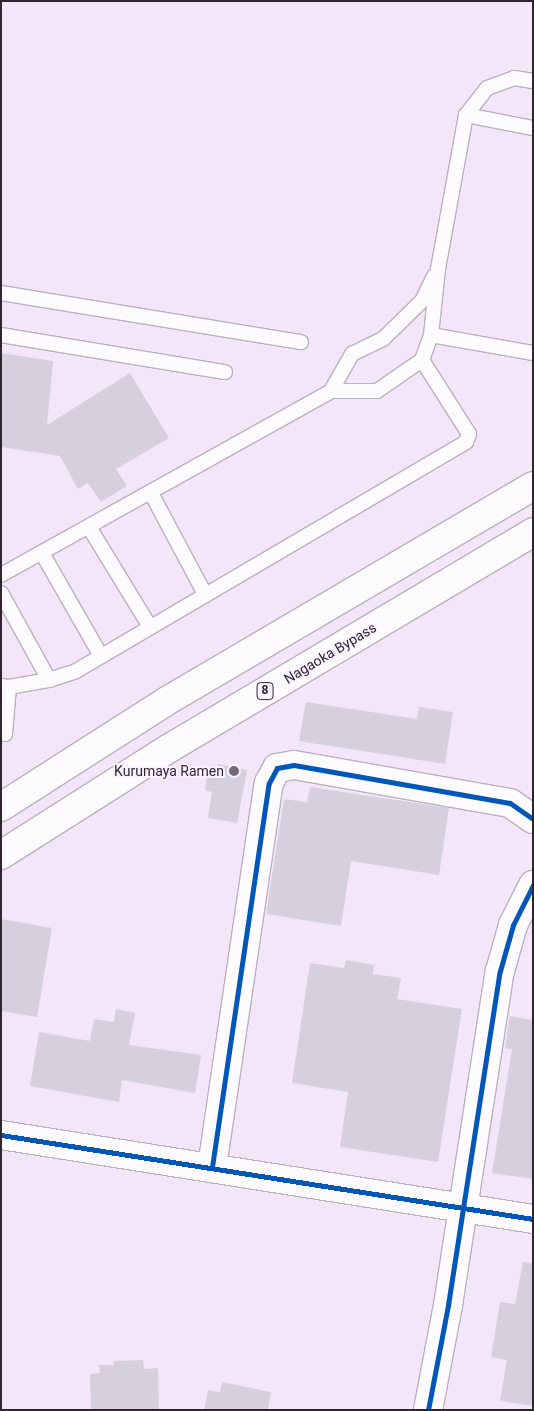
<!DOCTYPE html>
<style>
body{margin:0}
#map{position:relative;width:534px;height:1411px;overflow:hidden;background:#f2e6f8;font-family:Roboto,sans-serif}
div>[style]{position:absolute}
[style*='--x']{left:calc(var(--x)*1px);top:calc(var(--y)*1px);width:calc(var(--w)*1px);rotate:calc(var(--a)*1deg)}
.building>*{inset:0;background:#d6d0de}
.roads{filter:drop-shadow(1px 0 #bab1bf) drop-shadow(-1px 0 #bab1bf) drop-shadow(0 1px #bab1bf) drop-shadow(0 -1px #bab1bf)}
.service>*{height:14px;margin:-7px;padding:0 7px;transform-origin:7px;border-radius:7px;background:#fdfbfe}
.minor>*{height:28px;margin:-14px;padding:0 14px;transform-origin:14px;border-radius:14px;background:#fdfbfe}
.tertiary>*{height:28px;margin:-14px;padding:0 14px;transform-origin:14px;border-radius:14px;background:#fdfbfe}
.trunk>*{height:28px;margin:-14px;padding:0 14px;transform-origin:14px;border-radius:14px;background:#fdfbfe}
.cycleway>*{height:5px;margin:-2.5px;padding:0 2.5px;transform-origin:2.5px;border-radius:2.5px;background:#0057b8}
.dots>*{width:14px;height:14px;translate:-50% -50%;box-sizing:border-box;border:2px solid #fbf2ff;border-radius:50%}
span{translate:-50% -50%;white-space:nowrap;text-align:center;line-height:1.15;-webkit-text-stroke:4px #fbf2ff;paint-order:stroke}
.shield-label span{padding:1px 4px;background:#fbf2ff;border:1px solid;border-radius:4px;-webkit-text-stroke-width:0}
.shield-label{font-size:12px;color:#2e2531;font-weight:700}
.street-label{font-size:14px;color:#2e2531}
.poi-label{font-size:14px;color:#2e2531}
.right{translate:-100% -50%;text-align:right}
.frame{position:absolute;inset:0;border:2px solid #2e2531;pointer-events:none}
</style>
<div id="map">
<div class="building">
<i style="clip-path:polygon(1px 353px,53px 361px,47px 425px,130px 373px,169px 438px,116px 469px,127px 486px,101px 502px,88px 483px,78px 489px,60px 456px,1px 447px)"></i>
<i style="clip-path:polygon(306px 702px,417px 719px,419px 707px,453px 712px,445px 764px,299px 741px)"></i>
<i style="clip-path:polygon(218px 764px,247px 770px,237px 823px,208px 818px,212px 792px,205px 790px,208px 772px,216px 773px)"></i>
<i style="clip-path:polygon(310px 787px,449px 808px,439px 875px,351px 861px,341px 926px,266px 914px,284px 799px,307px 802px)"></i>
<i style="clip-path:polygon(1px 919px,52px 928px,37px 1017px,1px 1011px)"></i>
<i style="clip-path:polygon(346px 960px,374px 965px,373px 974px,401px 978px,397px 999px,462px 1009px,438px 1162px,340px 1147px,348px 1092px,292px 1083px,310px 963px,344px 968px)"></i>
<i style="clip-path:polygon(116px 1009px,135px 1013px,129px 1045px,201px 1055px,195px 1093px,122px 1080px,119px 1102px,30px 1086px,39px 1032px,90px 1041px,94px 1019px,114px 1022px)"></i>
<i style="clip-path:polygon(510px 1016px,533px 1020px,533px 1179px,492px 1173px,512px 1049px,505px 1048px)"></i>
<i style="clip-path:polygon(523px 1262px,533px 1263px,533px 1406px,500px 1401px,507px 1360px,491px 1357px,500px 1302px,515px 1304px)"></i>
<i style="clip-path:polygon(143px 1360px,144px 1369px,158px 1368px,159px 1410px,91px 1410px,90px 1374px,100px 1373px,99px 1365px,114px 1365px,114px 1361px)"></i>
<i style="clip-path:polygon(222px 1382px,271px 1392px,268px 1410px,204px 1410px,208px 1390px,220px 1392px)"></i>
</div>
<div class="roads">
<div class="service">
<i style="--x:466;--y:115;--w:68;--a:11"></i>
<i style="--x:1;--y:293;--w:304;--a:9.3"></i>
<i style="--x:1;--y:335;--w:227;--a:9.4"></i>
<i style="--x:431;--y:335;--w:104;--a:10"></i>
<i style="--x:331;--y:391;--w:43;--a:-60.4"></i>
<i style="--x:352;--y:354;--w:34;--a:-26"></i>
<i style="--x:383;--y:339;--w:54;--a:-44.3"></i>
<i style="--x:422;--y:301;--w:28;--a:-64"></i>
<i style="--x:151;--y:493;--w:115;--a:61.9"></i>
<i style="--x:89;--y:527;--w:117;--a:58.6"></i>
<i style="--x:42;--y:553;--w:119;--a:60.2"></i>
<i style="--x:1;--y:575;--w:378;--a:-29.1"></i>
<i style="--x:331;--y:391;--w:46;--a:0"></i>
<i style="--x:377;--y:391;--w:55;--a:-34.6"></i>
<i style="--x:422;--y:360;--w:27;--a:-70"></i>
<i style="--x:431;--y:335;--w:66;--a:-83.9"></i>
<i style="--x:438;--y:269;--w:157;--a:-79.7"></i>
<i style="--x:466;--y:115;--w:34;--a:-52"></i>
<i style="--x:487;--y:88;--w:29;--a:-20"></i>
<i style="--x:514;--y:78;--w:19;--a:9"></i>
<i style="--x:1;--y:593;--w:99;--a:61.1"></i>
<i style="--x:1;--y:686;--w:8;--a:7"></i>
<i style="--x:9;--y:687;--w:41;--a:-9.9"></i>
<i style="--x:49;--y:680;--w:28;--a:-18"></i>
<i style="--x:76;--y:671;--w:452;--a:-30.4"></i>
<i style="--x:466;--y:442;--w:9;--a:-69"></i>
<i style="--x:469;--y:434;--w:88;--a:-122.4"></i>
<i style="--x:1;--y:733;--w:4;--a:14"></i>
<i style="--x:5;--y:734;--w:47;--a:-85.1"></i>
</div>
<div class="minor">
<i style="--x:212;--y:1167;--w:388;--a:-81.6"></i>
<i style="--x:269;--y:783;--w:17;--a:-62"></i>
<i style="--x:277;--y:768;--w:17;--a:-10"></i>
<i style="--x:294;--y:765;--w:219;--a:10"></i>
<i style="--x:510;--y:803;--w:28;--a:35"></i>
</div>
<div class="tertiary">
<i style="--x:1;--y:1135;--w:539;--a:8.97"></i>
<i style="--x:428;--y:1410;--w:107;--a:-79.2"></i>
<i style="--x:448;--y:1305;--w:338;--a:-81.2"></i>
<i style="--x:500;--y:971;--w:48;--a:-74.2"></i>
<i style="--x:513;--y:925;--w:45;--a:-63.4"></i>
</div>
<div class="trunk">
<i style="--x:1;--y:807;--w:195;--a:-32.6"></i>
<i style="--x:165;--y:702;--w:427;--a:-30.4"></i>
<i style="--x:1;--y:855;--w:198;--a:-32.4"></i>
<i style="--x:168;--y:749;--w:425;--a:-30.7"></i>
</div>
</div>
<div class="cycleway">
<i style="--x:1;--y:1135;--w:539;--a:8.97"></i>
<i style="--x:212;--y:1167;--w:388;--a:-81.6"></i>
<i style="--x:269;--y:783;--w:17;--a:-62"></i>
<i style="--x:277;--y:768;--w:17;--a:-10"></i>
<i style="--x:294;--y:765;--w:219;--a:10"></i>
<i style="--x:510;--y:803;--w:28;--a:35"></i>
<i style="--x:428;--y:1410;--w:107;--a:-79.2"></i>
<i style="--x:448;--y:1305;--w:338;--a:-81.2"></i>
<i style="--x:500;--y:971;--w:48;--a:-74.2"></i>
<i style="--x:513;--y:925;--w:45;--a:-63.4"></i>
</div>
<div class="dots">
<i style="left:234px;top:771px;background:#736977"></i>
</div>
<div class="shield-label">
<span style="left:265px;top:691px">8</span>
</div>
<div class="street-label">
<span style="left:330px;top:653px;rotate:-31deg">Nagaoka Bypass</span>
</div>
<div class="poi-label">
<span class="right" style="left:224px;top:771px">Kurumaya Ramen</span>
</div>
<div class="frame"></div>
</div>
